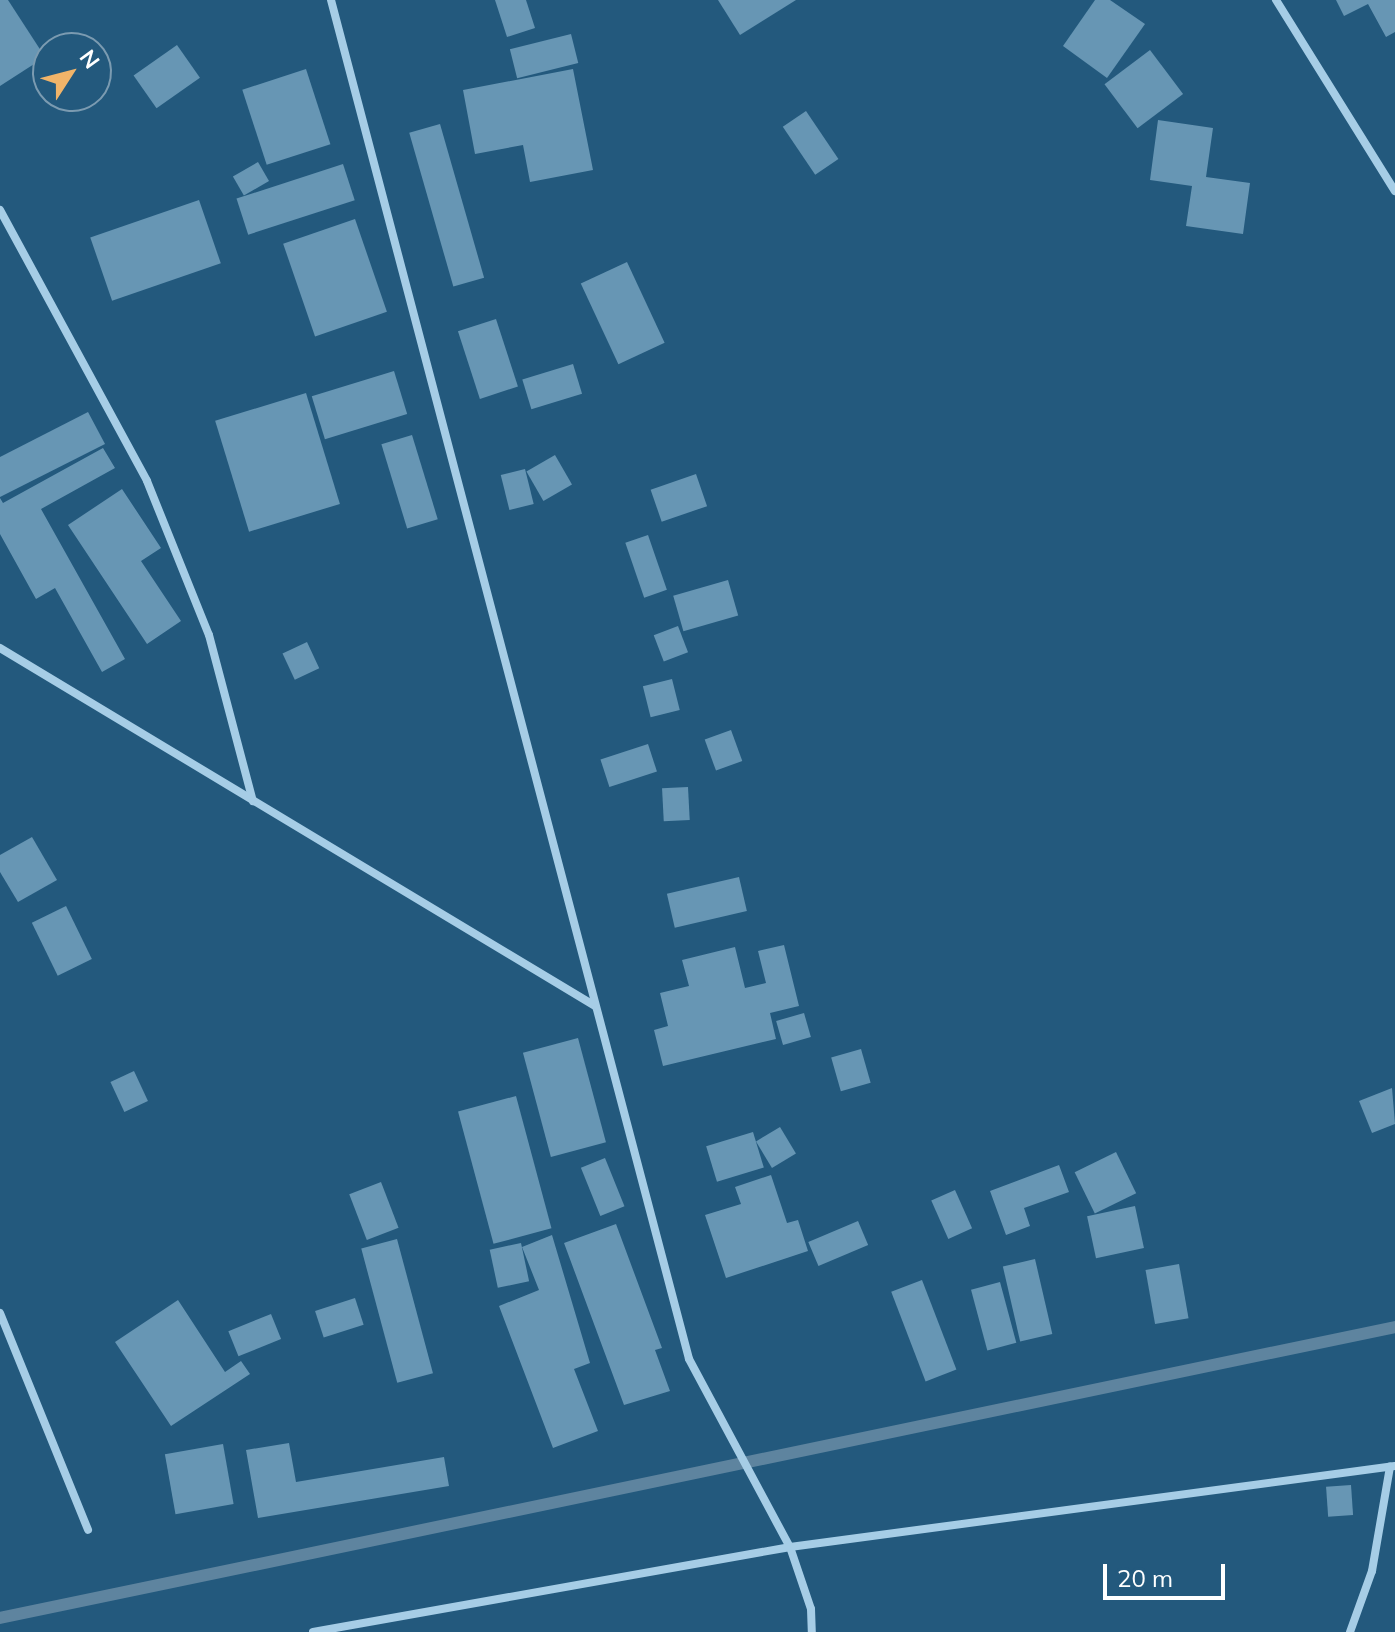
<!DOCTYPE html>
<style>
body{margin:0}
#map{position:relative;width:1395px;height:1632px;overflow:hidden;background:#23597d;font-family:Mulish,sans-serif}
div>[style]{position:absolute}
[style*='--x']{left:calc(var(--x)*1px);top:calc(var(--y)*1px);width:calc(var(--w)*1px);rotate:calc(var(--a)*1deg)}
.stream>*{height:12px;margin:-6px;padding:0 6px;transform-origin:6px;border-radius:6px;background:#5e849f}
.building>*{inset:0;background:#6796b4;transform-origin:0 0}
.street>*{height:8px;margin:-4px;padding:0 4px;transform-origin:4px;border-radius:4px;background:#a6cde6}
span{translate:-50% -50%;white-space:nowrap;text-align:center;line-height:1.15;-webkit-text-stroke:6px #23597d;paint-order:stroke}
.north{position:absolute;left:32px;top:32px;width:80px;height:80px;box-sizing:border-box;background:#23597d;border:2px solid #7b9bb1;border-radius:50%;rotate:54deg;font-size:22px;font-weight:700;line-height:32px;text-align:center;color:#fff}
.north::after{content:'';display:block;margin:auto;width:28px;height:36px;background:#f1b469;clip-path:polygon(50% 0,100% 100%,50% 72%,0 100%)}
.scale{position:absolute;left:1103px;top:1564px;width:122px;height:36px;box-sizing:border-box;border:4px solid #fff;border-top:0;padding-left:10px;font-size:24px;line-height:28px;white-space:nowrap;color:#fff;-webkit-text-stroke:6px #23597d;paint-order:stroke}
</style>
<div id="map">
<div class="stream">
<i style="--x:0;--y:1618;--w:1425;--a:-11.78"></i>
</div>
<div class="building">
<i style="clip-path:polygon(0 0,8px 0,45px 57px,0 86px)"></i>
<i style="clip-path:polygon(495px 0,526px 0,535px 28px,507px 37px)"></i>
<i style="clip-path:polygon(718px 0,796px 0,740px 35px)"></i>
<i style="clip-path:polygon(1095px 0,1110px 0,1145px 24px,1107px 78px,1063px 46px)"></i>
<i style="clip-path:polygon(1336px 0,1395px 0,1395px 32px,1386px 37px,1368px 4px,1344px 16px)"></i>
<i style="left:571px;top:34px;width:30px;height:63px;rotate:76deg"></i>
<i style="left:177px;top:45px;width:40px;height:53px;rotate:55deg"></i>
<i style="left:1150px;top:50px;width:55px;height:57px;rotate:53deg"></i>
<i style="left:306px;top:69px;width:79px;height:67px;rotate:72deg"></i>
<i style="clip-path:polygon(573px 69px,593px 170px,530px 182px,523px 145px,475px 154px,463px 90px)"></i>
<i style="left:806px;top:111px;width:58px;height:28px;rotate:56deg"></i>
<i style="clip-path:polygon(1158px 120px,1213px 128px,1206px 177px,1250px 183px,1243px 234px,1186px 226px,1192px 186px,1150px 180px)"></i>
<i style="left:440px;top:124px;width:160px;height:32px;rotate:74deg"></i>
<i style="left:258px;top:162px;width:22px;height:29px;rotate:60deg"></i>
<i style="left:343px;top:164px;width:38px;height:112px;rotate:72deg"></i>
<i style="left:199px;top:200px;width:67px;height:115px;rotate:71deg"></i>
<i style="left:355px;top:219px;width:98px;height:76px;rotate:71deg"></i>
<i style="left:627px;top:262px;width:89px;height:51px;rotate:65deg"></i>
<i style="left:496px;top:319px;width:71px;height:40px;rotate:72deg"></i>
<i style="left:573px;top:364px;width:31px;height:53px;rotate:73deg"></i>
<i style="left:394px;top:371px;width:45px;height:86px;rotate:73deg"></i>
<i style="left:306px;top:393px;width:116px;height:95px;rotate:73deg"></i>
<i style="clip-path:polygon(88px 412px,105px 444px,0 497px,0 457px)"></i>
<i style="left:412px;top:435px;width:88px;height:32px;rotate:73deg"></i>
<i style="clip-path:polygon(103px 448px,115px 468px,41px 509px,125px 659px,102px 672px,55px 588px,36px 599px,0 534px,0 498px,3px 503px)"></i>
<i style="left:555px;top:455px;width:34px;height:33px;rotate:60deg"></i>
<i style="left:525px;top:469px;width:36px;height:25px;rotate:76deg"></i>
<i style="left:696px;top:474px;width:34px;height:48px;rotate:71deg"></i>
<i style="clip-path:polygon(122px 489px,161px 548px,141px 561px,181px 621px,147px 644px,68px 525px)"></i>
<i style="left:648px;top:535px;width:58px;height:24px;rotate:71deg"></i>
<i style="left:728px;top:580px;width:37px;height:57px;rotate:74deg"></i>
<i style="left:678px;top:626px;width:28px;height:26px;rotate:69deg"></i>
<i style="left:307px;top:642px;width:29px;height:27px;rotate:65deg"></i>
<i style="left:672px;top:679px;width:32px;height:30px;rotate:76deg"></i>
<i style="left:731px;top:730px;width:33px;height:28px;rotate:70deg"></i>
<i style="left:648px;top:744px;width:29px;height:50px;rotate:72deg"></i>
<i style="left:688px;top:787px;width:33px;height:26px;rotate:87deg"></i>
<i style="clip-path:polygon(32px 837px,57px 880px,18px 902px,0 872px,0 855px)"></i>
<i style="left:739px;top:877px;width:35px;height:74px;rotate:77deg"></i>
<i style="left:66px;top:906px;width:59px;height:38px;rotate:64deg"></i>
<i style="clip-path:polygon(784px 945px,799px 1006px,770px 1013px,776px 1039px,663px 1066px,654px 1030px,668px 1026px,660px 993px,689px 986px,682px 960px,735px 947px,745px 988px,766px 983px,758px 951px)"></i>
<i style="left:804px;top:1013px;width:25px;height:29px;rotate:74deg"></i>
<i style="left:578px;top:1038px;width:108px;height:57px;rotate:75deg"></i>
<i style="left:861px;top:1049px;width:35px;height:31px;rotate:74deg"></i>
<i style="left:134px;top:1071px;width:33px;height:26px;rotate:65deg"></i>
<i style="clip-path:polygon(1392px 1088px,1395px 1124px,1372px 1133px,1359px 1101px)"></i>
<i style="left:516px;top:1096px;width:137px;height:60px;rotate:75deg"></i>
<i style="left:780px;top:1127px;width:31px;height:28px;rotate:59deg"></i>
<i style="left:753px;top:1132px;width:37px;height:49px;rotate:73deg"></i>
<i style="left:1116px;top:1152px;width:46px;height:46px;rotate:64deg"></i>
<i style="left:605px;top:1158px;width:52px;height:26px;rotate:68deg"></i>
<i style="clip-path:polygon(1059px 1165px,1069px 1192px,1024px 1208px,1030px 1226px,1006px 1235px,990px 1191px)"></i>
<i style="clip-path:polygon(771px 1175px,787px 1223px,798px 1220px,808px 1251px,726px 1278px,705px 1215px,741px 1204px,735px 1187px)"></i>
<i style="left:381px;top:1182px;width:49px;height:34px;rotate:69deg"></i>
<i style="left:955px;top:1190px;width:42px;height:26px;rotate:66deg"></i>
<i style="left:1135px;top:1206px;width:43px;height:49px;rotate:78deg"></i>
<i style="left:858px;top:1221px;width:26px;height:54px;rotate:67deg"></i>
<i style="clip-path:polygon(616px 1224px,662px 1348px,655px 1350px,670px 1391px,624px 1405px,564px 1243px)"></i>
<i style="clip-path:polygon(552px 1235px,590px 1363px,574px 1369px,598px 1431px,553px 1448px,499px 1306px,539px 1290px,522px 1247px)"></i>
<i style="left:397px;top:1239px;width:139px;height:37px;rotate:75deg"></i>
<i style="left:521px;top:1243px;width:39px;height:32px;rotate:78deg"></i>
<i style="left:1035px;top:1259px;width:77px;height:33px;rotate:77deg"></i>
<i style="left:1179px;top:1264px;width:55px;height:34px;rotate:80deg"></i>
<i style="left:922px;top:1280px;width:96px;height:33px;rotate:69deg"></i>
<i style="left:1000px;top:1282px;width:63px;height:30px;rotate:75deg"></i>
<i style="left:355px;top:1298px;width:28px;height:42px;rotate:72deg"></i>
<i style="clip-path:polygon(178px 1300px,225px 1372px,241px 1361px,250px 1374px,171px 1426px,115px 1342px)"></i>
<i style="left:271px;top:1314px;width:27px;height:46px;rotate:68deg"></i>
<i style="clip-path:polygon(289px 1443px,296px 1482px,444px 1457px,449px 1486px,258px 1518px,246px 1450px)"></i>
<i style="left:223px;top:1444px;width:61px;height:59px;rotate:80deg"></i>
<i style="left:1351px;top:1485px;width:30px;height:25px;rotate:86deg"></i>
</div>
<div class="street">
<i style="--x:331;--y:0;--w:1405;--a:75.24"></i>
<i style="--x:689;--y:1359;--w:213;--a:61.8"></i>
<i style="--x:790;--y:1547;--w:65;--a:71.3"></i>
<i style="--x:811;--y:1609;--w:23;--a:88"></i>
<i style="--x:1276;--y:0;--w:225;--a:58.1"></i>
<i style="--x:0;--y:210;--w:308;--a:61.5"></i>
<i style="--x:147;--y:481;--w:166;--a:68.1"></i>
<i style="--x:209;--y:635;--w:172;--a:75.2"></i>
<i style="--x:0;--y:648;--w:694;--a:31.03"></i>
<i style="--x:0;--y:1313;--w:234;--a:67.9"></i>
<i style="--x:313;--y:1632;--w:485;--a:-10.1"></i>
<i style="--x:790;--y:1547;--w:610;--a:-7.63"></i>
<i style="--x:1350;--y:1632;--w:65;--a:-70.2"></i>
<i style="--x:1372;--y:1571;--w:106;--a:-80.2"></i>
</div>
<div class="north">N</div>
<div class="scale">20 m</div>
</div>
